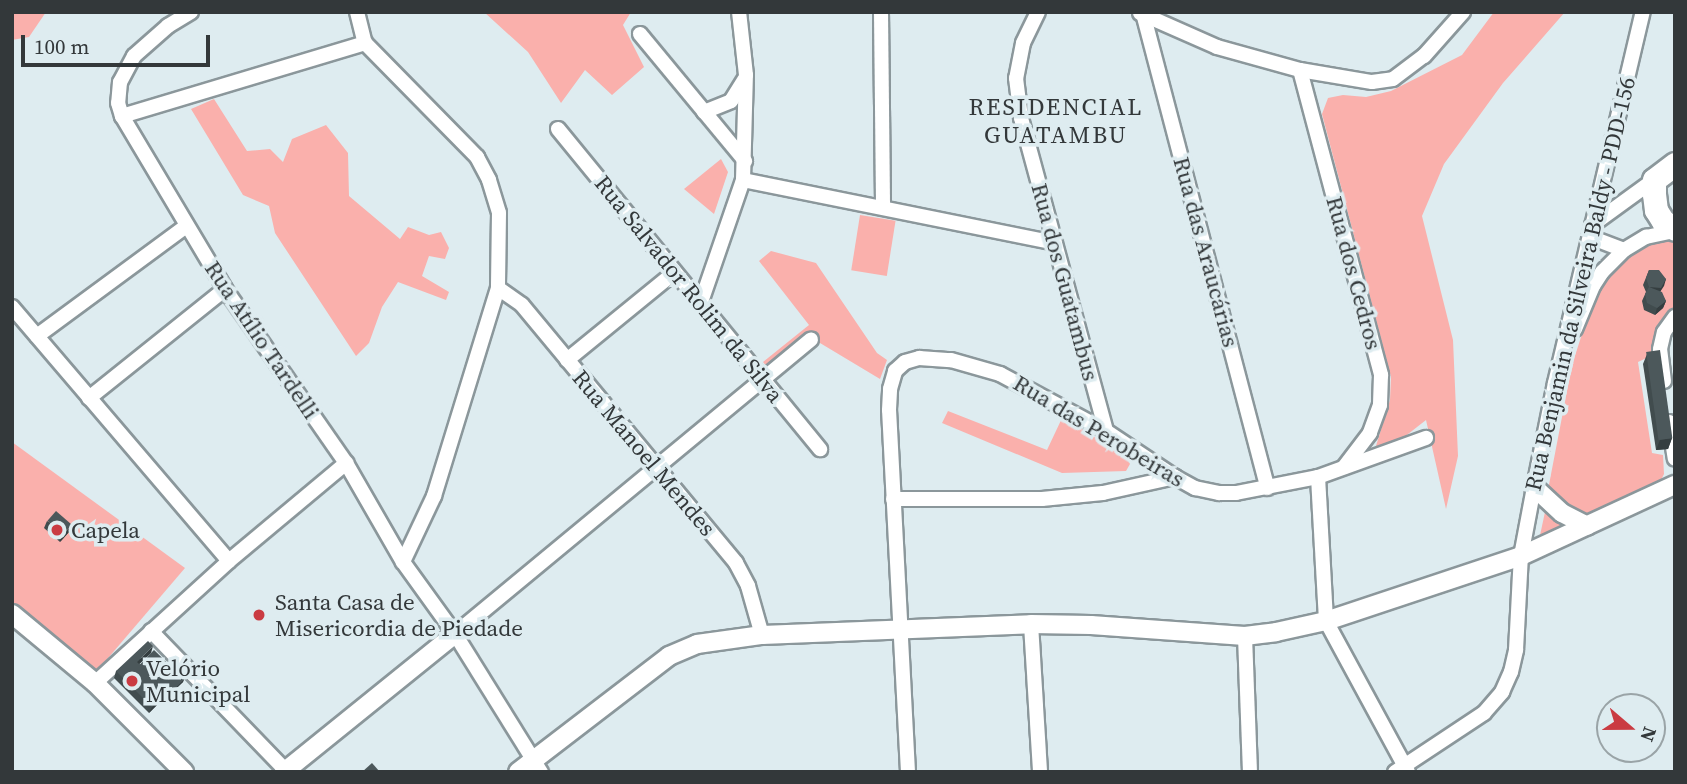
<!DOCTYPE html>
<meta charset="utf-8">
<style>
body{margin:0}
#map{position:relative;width:1687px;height:784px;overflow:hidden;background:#deecf0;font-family:"Source Serif 4",serif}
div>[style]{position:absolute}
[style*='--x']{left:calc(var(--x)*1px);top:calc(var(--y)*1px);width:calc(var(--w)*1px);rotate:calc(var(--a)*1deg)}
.green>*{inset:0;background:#fab0ac;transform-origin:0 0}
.roads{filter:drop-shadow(2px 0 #8b979b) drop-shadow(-2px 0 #8b979b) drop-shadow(0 2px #8b979b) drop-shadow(0 -2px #8b979b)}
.minor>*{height:14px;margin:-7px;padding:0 7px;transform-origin:7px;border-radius:7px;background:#fff}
.tertiary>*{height:18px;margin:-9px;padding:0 9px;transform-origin:9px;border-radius:9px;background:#fff}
.primary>*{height:23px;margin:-11.5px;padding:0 11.5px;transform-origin:11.5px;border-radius:11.5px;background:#fff}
.wall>*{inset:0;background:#414c4e}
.shaded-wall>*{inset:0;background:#353e40}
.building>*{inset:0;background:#4c585b;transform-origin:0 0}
.dots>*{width:19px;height:19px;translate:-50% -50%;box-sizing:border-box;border:4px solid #deecf0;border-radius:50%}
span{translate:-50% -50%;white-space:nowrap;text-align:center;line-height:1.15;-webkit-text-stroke:7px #deecf0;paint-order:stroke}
.street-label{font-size:23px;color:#33383a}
.poi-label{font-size:23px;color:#33383a}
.left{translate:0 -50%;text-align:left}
.neighbourhood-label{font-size:24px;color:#33383a;letter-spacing:2px}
.frame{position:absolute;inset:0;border:14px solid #33383a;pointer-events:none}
.north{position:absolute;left:1596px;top:693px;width:70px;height:70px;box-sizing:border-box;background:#deecf0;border:2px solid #9aa4a7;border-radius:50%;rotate:110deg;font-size:19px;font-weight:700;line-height:28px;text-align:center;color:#33383a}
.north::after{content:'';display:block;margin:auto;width:24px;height:32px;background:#ca3b42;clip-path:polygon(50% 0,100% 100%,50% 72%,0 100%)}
.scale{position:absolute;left:21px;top:35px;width:189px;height:32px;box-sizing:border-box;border:4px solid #33383a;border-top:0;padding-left:9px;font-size:21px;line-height:24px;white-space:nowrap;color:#33383a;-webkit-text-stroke:5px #deecf0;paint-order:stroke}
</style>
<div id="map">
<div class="green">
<i style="clip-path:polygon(12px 12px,46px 12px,29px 37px,12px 40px)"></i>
<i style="clip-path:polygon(484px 12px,631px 12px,623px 25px,644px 67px,612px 95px,585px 70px,561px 103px,528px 52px)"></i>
<i style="clip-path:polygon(1494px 12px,1565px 12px,1503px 83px,1444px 164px,1422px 216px,1453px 340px,1458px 456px,1446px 509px,1426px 420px,1403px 438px,1385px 446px,1376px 446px,1390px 400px,1391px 377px,1322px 114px,1328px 98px,1343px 95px,1366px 97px,1391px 91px,1462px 55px)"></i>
<i style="clip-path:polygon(214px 99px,247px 151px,270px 149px,283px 162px,292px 139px,326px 125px,348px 153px,349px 196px,400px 239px,408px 227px,429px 235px,441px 232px,449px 248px,445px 259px,429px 256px,422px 276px,449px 292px,446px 300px,398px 282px,382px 307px,369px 343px,356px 356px,275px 233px,269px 206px,243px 195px,191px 109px)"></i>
<i style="clip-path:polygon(721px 159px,728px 172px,714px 214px,684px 189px)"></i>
<i style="left:860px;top:215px;width:36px;height:56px;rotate:9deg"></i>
<i style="clip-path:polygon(1675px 239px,1675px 311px,1666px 315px,1656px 333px,1655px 354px,1638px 362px,1652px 453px,1663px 455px,1664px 474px,1657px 488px,1593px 516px,1579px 518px,1547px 495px,1572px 365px,1592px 303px,1612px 268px,1651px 243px)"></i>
<i style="clip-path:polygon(771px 251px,816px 263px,877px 353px,887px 360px,880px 379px,820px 343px,776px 378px,763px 362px,809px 325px,759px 261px)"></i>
<i style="clip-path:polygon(948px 411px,1047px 450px,1063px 416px,1127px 458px,1130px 464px,1126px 471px,1062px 473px,942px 423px)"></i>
<i style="clip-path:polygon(12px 442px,185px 568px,97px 671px,12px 605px)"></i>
<i style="clip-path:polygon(1545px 512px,1570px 526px,1539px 540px)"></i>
</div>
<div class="roads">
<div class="minor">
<i style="--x:191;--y:12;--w:27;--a:149"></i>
<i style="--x:168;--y:26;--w:45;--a:138.6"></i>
<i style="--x:134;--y:56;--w:30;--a:118"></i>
<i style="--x:120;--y:82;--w:21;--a:95"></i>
<i style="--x:118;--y:103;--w:14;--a:73"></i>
<i style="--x:122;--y:116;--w:201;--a:59.2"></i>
<i style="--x:225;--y:289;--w:212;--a:55.2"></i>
<i style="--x:346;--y:463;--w:114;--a:60.1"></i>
<i style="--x:403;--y:562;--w:89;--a:54.2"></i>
<i style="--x:455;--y:634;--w:163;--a:58.1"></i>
<i style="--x:357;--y:12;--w:32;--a:76"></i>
<i style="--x:365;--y:43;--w:160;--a:45.5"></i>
<i style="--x:477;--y:157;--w:26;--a:62"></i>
<i style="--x:489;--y:180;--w:34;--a:73"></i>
<i style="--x:499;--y:213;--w:75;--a:90.8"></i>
<i style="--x:498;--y:288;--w:218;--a:107.1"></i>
<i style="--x:434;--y:496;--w:73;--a:115.2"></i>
<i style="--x:881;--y:12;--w:194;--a:89.4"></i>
<i style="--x:1038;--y:12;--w:34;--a:116"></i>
<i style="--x:1023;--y:43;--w:36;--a:101"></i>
<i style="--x:1016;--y:78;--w:40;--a:82.9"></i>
<i style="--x:1021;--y:118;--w:324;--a:74.8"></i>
<i style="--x:1140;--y:13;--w:84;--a:23.8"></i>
<i style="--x:1217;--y:47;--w:86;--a:15.5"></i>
<i style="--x:1300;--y:70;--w:73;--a:9.5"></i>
<i style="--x:1372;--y:82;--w:21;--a:-8"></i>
<i style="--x:1393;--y:79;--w:39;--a:-37"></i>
<i style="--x:1424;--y:56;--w:59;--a:-48.4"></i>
<i style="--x:1144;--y:17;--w:487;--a:75.3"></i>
<i style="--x:640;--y:34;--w:165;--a:50.4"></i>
<i style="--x:1300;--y:70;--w:316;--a:75.1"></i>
<i style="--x:1381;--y:375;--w:30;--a:92"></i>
<i style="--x:1380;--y:405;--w:30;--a:110"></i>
<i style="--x:1370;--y:433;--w:43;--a:127.4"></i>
<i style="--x:704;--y:112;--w:29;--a:-22"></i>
<i style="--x:731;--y:101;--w:25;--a:-58"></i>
<i style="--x:122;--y:116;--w:254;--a:-16.7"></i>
<i style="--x:558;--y:129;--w:414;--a:50.7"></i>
<i style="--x:743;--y:180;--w:318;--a:11.4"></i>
<i style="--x:1592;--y:225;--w:77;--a:-36"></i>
<i style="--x:1590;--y:237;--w:36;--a:21"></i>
<i style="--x:498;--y:288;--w:29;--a:35"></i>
<i style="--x:522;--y:305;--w:335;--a:50.3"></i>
<i style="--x:736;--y:563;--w:26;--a:62"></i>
<i style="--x:748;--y:586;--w:51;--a:74.1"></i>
<i style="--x:701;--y:302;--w:129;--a:-71"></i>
<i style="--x:743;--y:180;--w:105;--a:-88.4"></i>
<i style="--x:746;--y:75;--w:63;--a:-96.3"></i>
<i style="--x:12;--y:307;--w:334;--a:49.5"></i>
<i style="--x:1575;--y:329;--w:47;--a:-67.3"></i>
<i style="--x:1593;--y:286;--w:17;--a:-57"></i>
<i style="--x:1602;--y:272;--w:31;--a:-45"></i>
<i style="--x:1624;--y:250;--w:26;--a:-31"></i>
<i style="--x:1646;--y:237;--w:30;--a:-12"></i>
<i style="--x:37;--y:336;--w:184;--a:-36.4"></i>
<i style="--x:567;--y:360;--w:139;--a:-39.2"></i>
<i style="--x:1664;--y:381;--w:32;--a:-97"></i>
<i style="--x:1660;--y:349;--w:17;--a:-77"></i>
<i style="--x:1664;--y:332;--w:19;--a:-54"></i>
<i style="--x:89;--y:398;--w:174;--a:-38.7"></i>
<i style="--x:1669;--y:422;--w:37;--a:81"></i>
<i style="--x:1318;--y:477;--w:144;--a:86.8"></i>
<i style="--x:1326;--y:621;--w:172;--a:61.5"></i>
<i style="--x:893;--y:499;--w:149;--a:0"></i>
<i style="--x:1042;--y:499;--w:61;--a:-5.6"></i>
<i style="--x:1103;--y:493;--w:74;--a:-12.5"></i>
<i style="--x:1031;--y:624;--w:148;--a:86.5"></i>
<i style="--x:151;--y:631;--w:196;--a:46"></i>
<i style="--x:455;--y:634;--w:462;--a:-39.6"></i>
<i style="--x:1245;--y:636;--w:136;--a:87.9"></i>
<i style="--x:95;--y:683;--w:181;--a:-42.3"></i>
<i style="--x:229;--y:561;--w:153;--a:-39.9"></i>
<i style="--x:908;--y:772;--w:362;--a:-93"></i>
<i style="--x:889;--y:410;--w:21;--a:-87"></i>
<i style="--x:890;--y:389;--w:19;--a:-74"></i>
<i style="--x:895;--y:371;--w:13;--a:-42"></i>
<i style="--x:905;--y:362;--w:15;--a:-16"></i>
<i style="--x:919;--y:358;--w:32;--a:4"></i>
<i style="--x:951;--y:360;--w:51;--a:15.9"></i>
<i style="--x:1000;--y:374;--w:120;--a:28.3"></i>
<i style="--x:1106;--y:431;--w:83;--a:33.7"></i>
<i style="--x:1175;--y:477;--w:23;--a:29"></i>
<i style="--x:1195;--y:488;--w:25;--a:12"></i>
<i style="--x:1219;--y:493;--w:17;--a:0"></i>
<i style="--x:1236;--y:493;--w:84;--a:-11"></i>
<i style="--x:1318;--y:477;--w:115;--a:-19.9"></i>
<i style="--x:1395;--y:772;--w:107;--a:-33.5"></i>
<i style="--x:1484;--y:713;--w:28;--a:-49"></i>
<i style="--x:1502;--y:692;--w:22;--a:-66"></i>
<i style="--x:1511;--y:672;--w:23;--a:-77"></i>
<i style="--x:1516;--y:650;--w:94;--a:-87"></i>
<i style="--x:1521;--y:556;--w:70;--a:-79.3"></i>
<i style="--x:1534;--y:487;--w:106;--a:-78.6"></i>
<i style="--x:1555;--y:383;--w:381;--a:-76.7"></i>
</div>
<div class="tertiary">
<i style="--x:1534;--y:487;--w:38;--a:43"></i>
<i style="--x:1562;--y:513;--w:28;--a:27"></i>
<i style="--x:12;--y:614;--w:108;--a:39.7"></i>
<i style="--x:95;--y:683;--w:126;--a:45"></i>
<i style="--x:284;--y:772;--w:220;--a:-38.9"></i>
<i style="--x:518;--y:772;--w:190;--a:-37.5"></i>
<i style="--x:669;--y:656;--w:30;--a:-23"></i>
<i style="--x:697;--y:644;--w:66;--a:-7.9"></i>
<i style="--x:762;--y:635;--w:269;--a:-2.3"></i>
<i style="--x:1031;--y:624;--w:60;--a:1"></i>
<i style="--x:1091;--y:625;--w:154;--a:4.1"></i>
<i style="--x:1245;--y:636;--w:31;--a:-7"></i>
<i style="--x:1276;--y:632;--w:51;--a:-12.4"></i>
<i style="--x:1326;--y:621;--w:206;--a:-18.4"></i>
<i style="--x:1521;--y:556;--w:170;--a:-24.8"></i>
</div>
<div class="primary">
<i style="--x:1675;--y:164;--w:26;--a:143"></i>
<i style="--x:1654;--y:180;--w:14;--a:90"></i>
<i style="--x:1654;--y:194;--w:16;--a:83"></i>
<i style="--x:1656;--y:210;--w:13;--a:58"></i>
<i style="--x:1663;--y:221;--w:14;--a:34"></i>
</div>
</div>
<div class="wall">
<i style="clip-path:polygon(1649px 270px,1666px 279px,1660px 292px,1666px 301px,1663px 308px,1655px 315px,1644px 310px,1642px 301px,1646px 292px,1643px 285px)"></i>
<i style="clip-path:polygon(1647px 354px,1672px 438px,1668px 449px,1656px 450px,1643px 364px)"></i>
<i style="clip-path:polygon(47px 521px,69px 532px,60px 542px,44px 528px)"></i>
<i style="clip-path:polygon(151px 653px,139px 664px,184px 679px,183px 682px,167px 697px,165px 695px,164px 698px,149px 713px,114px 678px,116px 671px)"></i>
</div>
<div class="shaded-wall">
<i style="clip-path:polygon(1666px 279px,1664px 286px,1658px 295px,1649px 287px)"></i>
<i style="clip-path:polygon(1666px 301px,1663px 308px,1655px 315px,1657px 308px)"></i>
<i style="clip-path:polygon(1672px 438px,1668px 449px,1656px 450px,1660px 440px)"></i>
<i style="clip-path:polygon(72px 525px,69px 532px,60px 542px,62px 535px)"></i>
<i style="clip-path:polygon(153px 646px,151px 653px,134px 669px,137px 662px)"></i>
<i style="clip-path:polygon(184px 679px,183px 682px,167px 697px,168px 693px)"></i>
<i style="clip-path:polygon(166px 691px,164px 698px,149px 713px,152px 707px)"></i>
</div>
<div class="building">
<i style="clip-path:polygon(1649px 270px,1659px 270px,1666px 279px,1661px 288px,1649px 287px,1662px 292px,1666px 301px,1657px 308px,1647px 303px,1645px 294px,1649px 287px,1646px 278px)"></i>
<i style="left:1660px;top:350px;width:89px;height:14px;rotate:82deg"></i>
<i style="left:56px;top:511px;width:21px;height:13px;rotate:41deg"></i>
<i style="clip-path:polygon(148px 641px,153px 646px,137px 662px,166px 691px,152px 707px,116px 671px)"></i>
<i style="left:154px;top:650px;width:42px;height:21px;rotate:44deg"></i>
<i style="clip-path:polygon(372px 763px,380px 772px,362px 772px)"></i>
</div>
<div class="dots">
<i style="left:57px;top:530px;background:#ca3b42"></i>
<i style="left:259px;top:615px;background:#ca3b42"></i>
<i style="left:132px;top:681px;background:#ca3b42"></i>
</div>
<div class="street-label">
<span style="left:1206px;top:252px;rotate:75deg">Rua das Araucárias</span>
<span style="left:1354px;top:273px;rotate:75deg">Rua dos Cedros</span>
<span style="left:1065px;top:282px;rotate:75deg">Rua dos Guatambus</span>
<span style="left:1580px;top:284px;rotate:-77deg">Rua Benjamin da Silveira Baldy - PDD-156</span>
<span style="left:689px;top:289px;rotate:51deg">Rua Salvador Rolim da Silva</span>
<span style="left:262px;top:340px;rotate:56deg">Rua Atílio Tardelli</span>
<span style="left:1099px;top:431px;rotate:31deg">Rua das Perobeiras</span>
<span style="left:644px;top:453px;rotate:50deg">Rua Manoel Mendes</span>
</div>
<div class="poi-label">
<span class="left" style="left:71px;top:530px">Capela</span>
<span class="left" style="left:275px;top:615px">Santa Casa de<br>Misericordia de Piedade</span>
<span class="left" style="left:146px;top:681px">Velório<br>Municipal</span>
</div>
<div class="neighbourhood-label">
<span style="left:1056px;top:121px">RESIDENCIAL<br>GUATAMBU</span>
</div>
<div class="frame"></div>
<div class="north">N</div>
<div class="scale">100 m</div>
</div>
